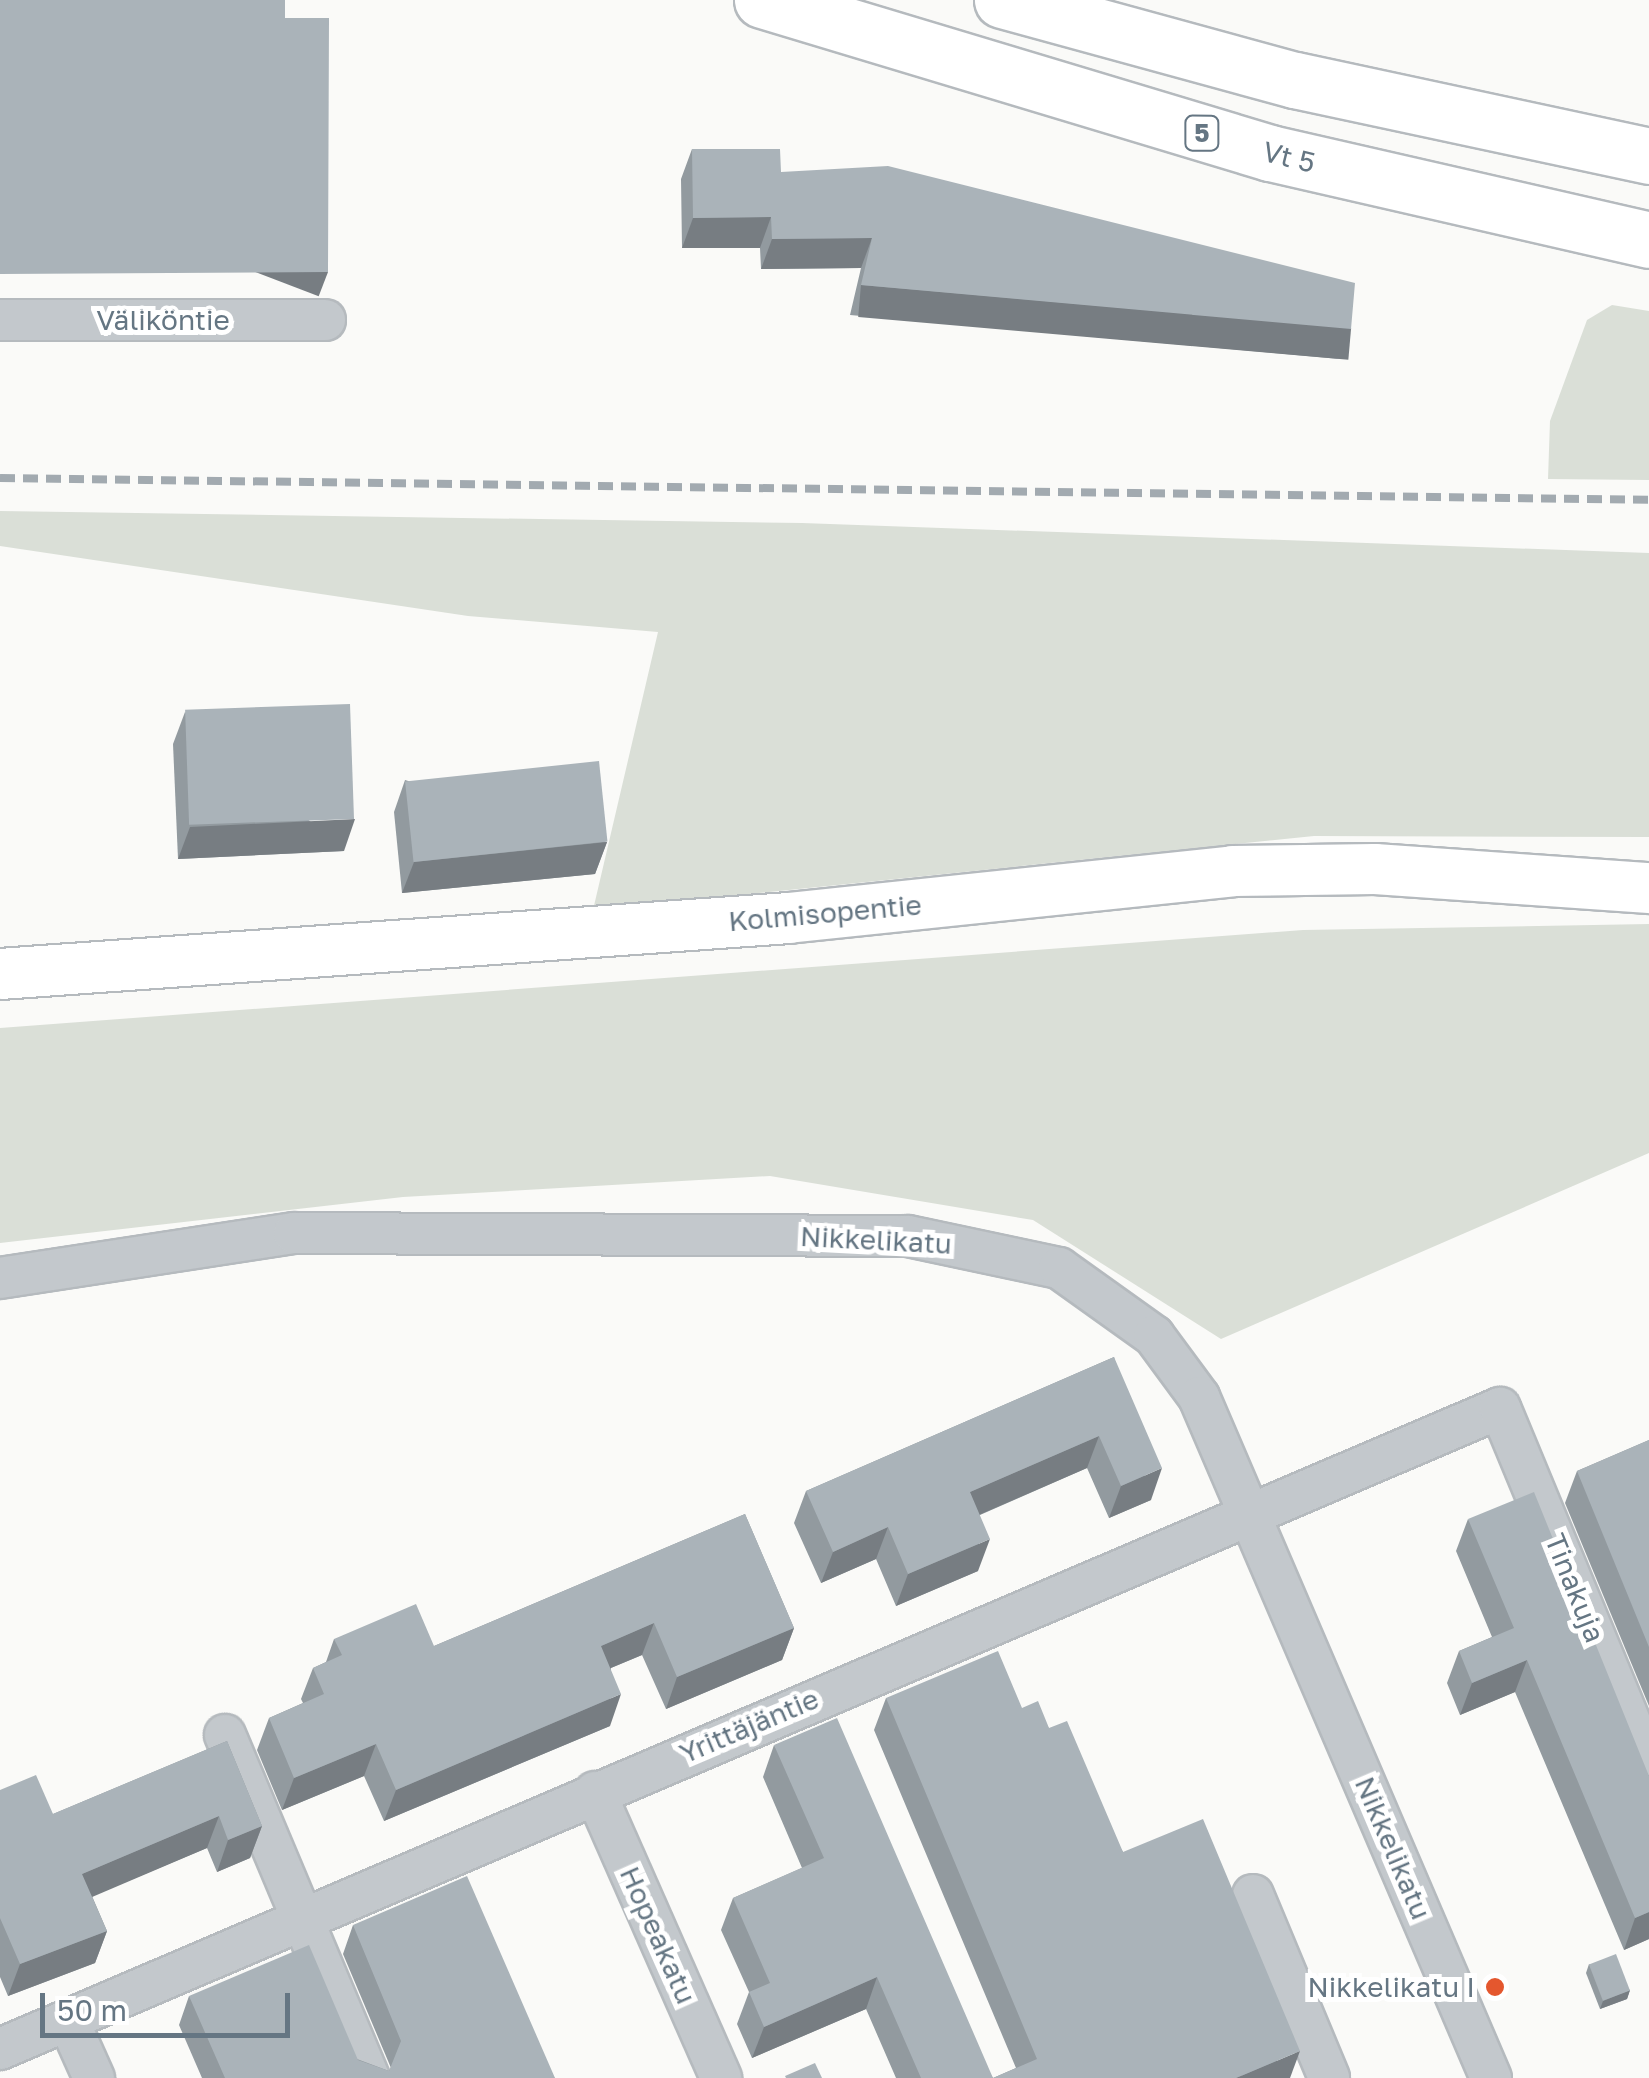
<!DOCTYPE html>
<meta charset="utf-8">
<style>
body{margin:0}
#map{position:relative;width:1649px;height:2078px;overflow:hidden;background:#fafaf8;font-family:"Golos Text",sans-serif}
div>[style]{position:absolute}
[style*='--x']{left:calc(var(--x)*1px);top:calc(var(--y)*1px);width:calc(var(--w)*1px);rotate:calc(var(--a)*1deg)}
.green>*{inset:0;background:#dadfd7}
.roads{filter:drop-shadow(2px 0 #b5babe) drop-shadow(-2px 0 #b5babe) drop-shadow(0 2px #b5babe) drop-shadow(0 -2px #b5babe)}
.minor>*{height:40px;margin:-20px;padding:0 20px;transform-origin:20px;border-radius:20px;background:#c3c8cc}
.major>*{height:50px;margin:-25px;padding:0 25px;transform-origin:25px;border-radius:25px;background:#fff}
.highway>*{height:55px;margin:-27.5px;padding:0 27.5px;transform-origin:27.5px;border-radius:27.5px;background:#fff}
.rail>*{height:8px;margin-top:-4px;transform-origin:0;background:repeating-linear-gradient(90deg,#a2aab0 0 15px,transparent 0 23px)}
.wall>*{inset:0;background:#929a9f}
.shaded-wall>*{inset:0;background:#777d82;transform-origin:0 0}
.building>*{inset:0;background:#aab3b9;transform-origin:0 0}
.dots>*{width:28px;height:28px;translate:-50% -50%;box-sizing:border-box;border:5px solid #fff;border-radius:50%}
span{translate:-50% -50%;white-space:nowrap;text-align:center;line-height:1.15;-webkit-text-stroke:10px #fff;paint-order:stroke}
.shield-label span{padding:2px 8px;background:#fff;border:2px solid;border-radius:8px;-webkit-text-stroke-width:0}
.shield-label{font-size:25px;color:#657683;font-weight:700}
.street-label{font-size:28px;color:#657683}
.poi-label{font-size:28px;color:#657683}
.right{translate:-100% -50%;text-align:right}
.scale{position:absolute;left:40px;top:1993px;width:250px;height:45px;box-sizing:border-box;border:5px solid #657683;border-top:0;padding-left:12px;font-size:30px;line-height:35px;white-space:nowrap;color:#657683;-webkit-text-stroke:8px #fff;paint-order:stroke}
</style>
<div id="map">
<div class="green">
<i style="clip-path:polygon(1612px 305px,1649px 311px,1649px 480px,1548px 479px,1550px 421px,1587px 320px)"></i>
<i style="clip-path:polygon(0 511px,802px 523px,1649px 553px,1649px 837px,1314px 836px,593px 910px,658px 632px,468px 616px,0 546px)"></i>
<i style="clip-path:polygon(1649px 924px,1649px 1153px,1221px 1339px,1033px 1220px,770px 1176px,403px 1197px,0 1243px,0 1028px,1303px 930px)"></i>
</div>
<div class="roads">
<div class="minor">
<i style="--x:0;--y:320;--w:325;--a:0"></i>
<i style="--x:0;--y:1278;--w:297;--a:-8.7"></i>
<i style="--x:294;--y:1233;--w:614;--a:0.28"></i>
<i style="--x:908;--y:1236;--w:154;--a:12"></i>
<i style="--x:1059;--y:1268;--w:117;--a:35.6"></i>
<i style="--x:1154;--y:1336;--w:76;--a:53.6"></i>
<i style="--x:1199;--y:1397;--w:741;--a:66.79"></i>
<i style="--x:225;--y:1735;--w:372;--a:67.2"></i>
<i style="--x:595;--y:1792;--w:313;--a:66.2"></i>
<i style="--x:1253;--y:1895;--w:198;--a:67.4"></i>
<i style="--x:68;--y:2020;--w:64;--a:65.9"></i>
<i style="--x:0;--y:2049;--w:1631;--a:-23.14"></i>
<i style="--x:1500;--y:1408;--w:390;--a:67.5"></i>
</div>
<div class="major">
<i style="--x:0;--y:974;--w:790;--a:-4.06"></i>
<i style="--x:788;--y:918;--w:447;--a:-6"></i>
<i style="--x:1233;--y:871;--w:142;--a:-0.8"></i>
<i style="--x:1375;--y:869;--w:275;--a:4"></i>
</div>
<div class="highway">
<i style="--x:762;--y:0;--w:531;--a:16.76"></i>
<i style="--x:1270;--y:153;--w:389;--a:12.9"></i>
<i style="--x:1002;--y:0;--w:304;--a:15.3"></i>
<i style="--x:1295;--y:80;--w:362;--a:12.1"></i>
</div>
</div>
<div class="rail">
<i style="--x:0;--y:478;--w:1649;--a:0.76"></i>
</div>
<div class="wall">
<i style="clip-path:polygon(692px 149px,781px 172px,1340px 359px,850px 315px,861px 268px,761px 269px,760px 248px,682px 248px,681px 179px)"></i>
<i style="clip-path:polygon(185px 712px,344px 851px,178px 859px,173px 744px)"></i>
<i style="clip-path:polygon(405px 780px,607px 842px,595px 874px,402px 893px,394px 812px)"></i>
<i style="clip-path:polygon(1114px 1357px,1151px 1500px,1109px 1518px,1087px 1468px,980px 1515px,978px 1571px,896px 1606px,876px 1559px,821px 1583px,794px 1523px,806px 1491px)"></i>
<i style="clip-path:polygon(1649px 1440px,1649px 1706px,1565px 1503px,1577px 1471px)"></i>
<i style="clip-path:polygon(745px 1514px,794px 1628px,782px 1660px,666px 1709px,642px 1655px,611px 1668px,610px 1726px,384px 1821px,364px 1776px,282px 1810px,257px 1750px,269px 1718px,303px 1703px,301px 1699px,313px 1668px,326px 1662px,334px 1639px,434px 1646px)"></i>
<i style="clip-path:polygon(1468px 1519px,1649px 1776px,1649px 1939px,1624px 1950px,1515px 1692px,1460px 1715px,1447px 1683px,1459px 1651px,1492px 1637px,1456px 1551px)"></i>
<i style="clip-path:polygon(886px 1698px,1022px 1708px,1049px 1728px,1123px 1852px,1290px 2078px,896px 2078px,866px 2009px,752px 2058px,737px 2024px,749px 1992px,721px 1930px,733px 1898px,802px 1868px,763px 1777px,774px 1745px,993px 2078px,1016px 2068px,874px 1730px)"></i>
<i style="clip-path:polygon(227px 1741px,262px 1826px,250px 1858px,217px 1872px,207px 1848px,92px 1896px,107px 1931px,95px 1963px,8px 1996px,0 1977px,0 1790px,53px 1814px)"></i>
<i style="clip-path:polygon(353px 1925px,555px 2078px,202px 2078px,179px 2025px,189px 1996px,389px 2071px,391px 2068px,343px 1954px)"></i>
<i style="clip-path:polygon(1589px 1964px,1630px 1990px,1627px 1999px,1600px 2009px,1586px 1973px)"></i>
</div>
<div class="shaded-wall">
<i style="clip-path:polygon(771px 217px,760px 248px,682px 248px,693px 218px)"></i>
<i style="clip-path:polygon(872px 238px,861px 268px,761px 269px,772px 239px)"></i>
<i style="left:328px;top:272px;width:26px;height:328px;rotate:111deg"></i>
<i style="left:861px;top:285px;width:492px;height:32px;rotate:5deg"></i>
<i style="clip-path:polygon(355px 819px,344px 851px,178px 859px,190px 827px)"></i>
<i style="clip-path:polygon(607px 842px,595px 874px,402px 893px,414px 862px)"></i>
<i style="clip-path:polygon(1099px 1436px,1087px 1468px,958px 1524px,970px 1492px)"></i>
<i style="clip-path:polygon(1162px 1468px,1151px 1500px,1109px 1518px,1121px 1486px)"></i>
<i style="clip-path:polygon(888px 1527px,876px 1559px,821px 1583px,833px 1552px)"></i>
<i style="clip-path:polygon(990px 1539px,978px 1571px,896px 1606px,908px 1574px)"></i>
<i style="clip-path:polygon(654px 1623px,642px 1655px,589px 1677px,601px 1646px)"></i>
<i style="clip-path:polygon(794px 1628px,782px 1660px,666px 1709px,677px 1677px)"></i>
<i style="clip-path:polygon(1527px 1660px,1515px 1692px,1460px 1715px,1472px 1683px)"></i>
<i style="clip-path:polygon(621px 1694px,610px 1726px,384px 1821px,396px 1790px)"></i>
<i style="clip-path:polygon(376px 1744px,364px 1776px,282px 1810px,294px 1778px)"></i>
<i style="clip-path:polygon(219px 1816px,207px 1848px,71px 1906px,82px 1874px)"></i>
<i style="clip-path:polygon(262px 1826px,250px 1858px,217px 1872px,228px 1840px)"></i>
<i style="clip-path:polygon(1649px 1912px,1649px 1939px,1624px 1950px,1635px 1918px)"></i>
<i style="clip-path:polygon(107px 1931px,95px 1963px,8px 1996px,20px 1964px)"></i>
<i style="clip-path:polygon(877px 1977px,866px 2009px,752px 2058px,764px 2027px)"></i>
<i style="clip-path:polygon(1630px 1990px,1627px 1999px,1600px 2009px,1603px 2001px)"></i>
<i style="clip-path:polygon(1300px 2051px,1290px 2078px,1236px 2078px)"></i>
</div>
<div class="building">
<i style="clip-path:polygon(0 0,285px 0,285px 18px,329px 18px,328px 272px,0 274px)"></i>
<i style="clip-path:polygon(692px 149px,780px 149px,781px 172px,888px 166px,1355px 283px,1351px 329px,861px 285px,872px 238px,772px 239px,771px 217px,693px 218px)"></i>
<i style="left:350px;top:704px;width:115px;height:165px;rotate:88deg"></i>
<i style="left:599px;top:761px;width:81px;height:195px;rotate:84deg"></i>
<i style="clip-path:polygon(1114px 1357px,1162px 1468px,1121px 1486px,1099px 1436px,970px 1492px,990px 1539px,908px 1574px,888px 1527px,833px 1552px,806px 1491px)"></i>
<i style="clip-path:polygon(1649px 1440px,1649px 1647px,1577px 1471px)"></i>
<i style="clip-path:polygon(1534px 1492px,1649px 1776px,1649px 1912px,1635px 1918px,1527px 1660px,1472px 1683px,1459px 1651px,1514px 1628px,1468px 1519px)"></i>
<i style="clip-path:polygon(745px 1514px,794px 1628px,677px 1677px,654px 1623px,601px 1646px,621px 1694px,396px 1790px,376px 1744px,294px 1778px,269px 1718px,324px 1694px,313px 1668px,342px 1655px,334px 1639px,416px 1604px,434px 1646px)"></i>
<i style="clip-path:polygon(998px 1651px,1022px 1708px,1038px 1701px,1049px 1728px,1067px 1721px,1123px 1852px,1203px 1819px,1300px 2051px,1236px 2078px,921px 2078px,877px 1977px,764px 2027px,749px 1992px,770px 1983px,733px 1898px,824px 1858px,774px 1745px,837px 1718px,993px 2078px,1037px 2059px,886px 1698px)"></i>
<i style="clip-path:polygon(227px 1741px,262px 1826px,228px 1840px,219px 1816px,82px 1874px,107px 1931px,20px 1964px,0 1918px,0 1790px,36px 1775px,53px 1814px)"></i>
<i style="clip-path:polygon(467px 1876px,555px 2078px,225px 2078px,189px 1996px,309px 1945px,358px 2060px,389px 2071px,401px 2041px,353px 1925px)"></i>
<i style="left:1616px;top:1954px;width:39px;height:29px;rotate:69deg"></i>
<i style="clip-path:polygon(815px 2063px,822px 2078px,786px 2078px,785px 2076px)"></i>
</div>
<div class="dots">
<i style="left:1495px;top:1987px;background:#e4572e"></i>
</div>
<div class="shield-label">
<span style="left:1202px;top:133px">5</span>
</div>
<div class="street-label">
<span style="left:1289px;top:157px;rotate:14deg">Vt 5</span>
<span style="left:163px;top:320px">Väliköntie</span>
<span style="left:825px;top:913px;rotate:-5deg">Kolmisopentie</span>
<span style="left:876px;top:1240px;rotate:3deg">Nikkelikatu</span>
<span style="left:1575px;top:1588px;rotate:68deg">Tinakuja</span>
<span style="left:749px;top:1726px;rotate:-23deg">Yrittäjäntie</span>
<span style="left:1393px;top:1848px;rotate:67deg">Nikkelikatu</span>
<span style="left:658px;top:1935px;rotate:66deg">Hopeakatu</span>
</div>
<div class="poi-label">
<span class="right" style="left:1475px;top:1987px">Nikkelikatu I</span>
</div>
<div class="scale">50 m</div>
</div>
